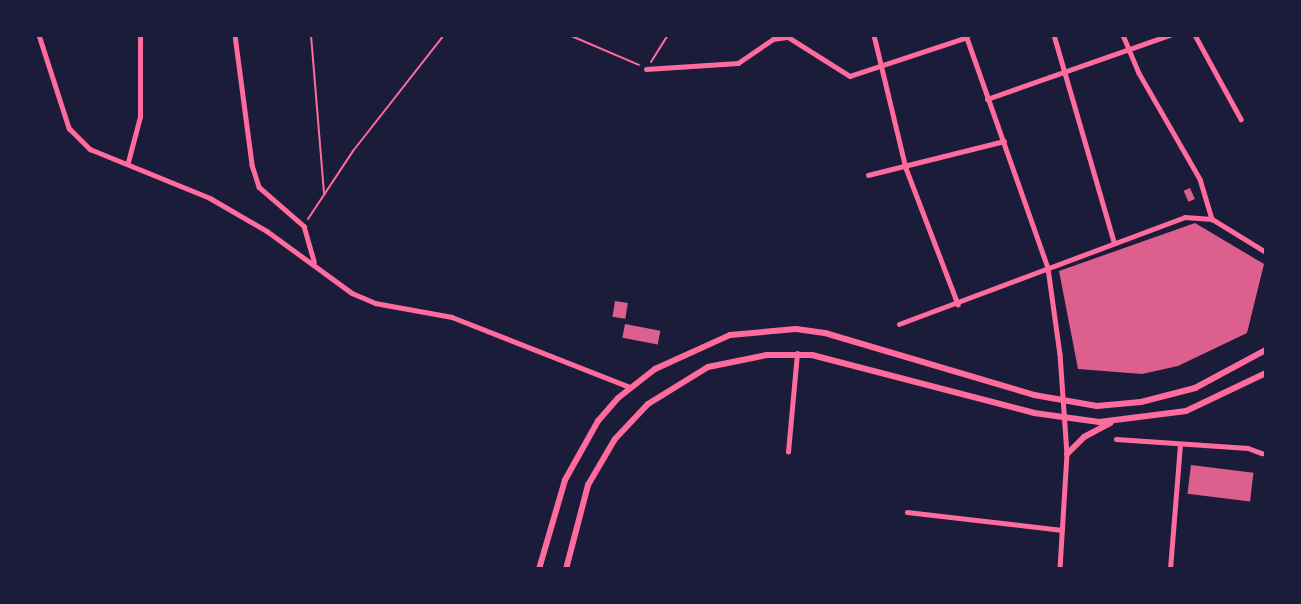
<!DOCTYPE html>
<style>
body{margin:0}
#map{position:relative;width:1301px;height:604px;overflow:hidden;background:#1b1b3a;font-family:Mulish,sans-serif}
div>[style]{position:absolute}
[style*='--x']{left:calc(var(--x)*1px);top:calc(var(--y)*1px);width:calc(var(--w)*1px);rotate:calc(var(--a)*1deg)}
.building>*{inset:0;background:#dd5f8e;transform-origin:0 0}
.path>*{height:2px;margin:-1px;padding:0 1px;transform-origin:1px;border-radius:1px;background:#ff6b9d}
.minor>*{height:4.5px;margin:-2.25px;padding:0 2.25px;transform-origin:2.25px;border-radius:2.25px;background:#ff6b9d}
.secondary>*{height:6px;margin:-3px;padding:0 3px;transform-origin:3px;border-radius:3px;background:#ff6b9d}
span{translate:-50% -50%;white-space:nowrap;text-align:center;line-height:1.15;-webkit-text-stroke:5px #1b1b3a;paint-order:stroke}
.frame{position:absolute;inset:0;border:37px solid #1b1b3a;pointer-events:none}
</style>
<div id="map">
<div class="building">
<i style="left:1190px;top:188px;width:12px;height:7px;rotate:66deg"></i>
<i style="clip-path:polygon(1195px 223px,1264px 264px,1247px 333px,1178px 366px,1142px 374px,1078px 369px,1059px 271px)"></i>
<i style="left:615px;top:301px;width:13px;height:16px;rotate:9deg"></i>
<i style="left:625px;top:324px;width:36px;height:14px;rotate:11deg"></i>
<i style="left:1191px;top:465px;width:63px;height:29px;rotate:7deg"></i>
</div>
<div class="path">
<i style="--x:311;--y:35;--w:160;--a:85.3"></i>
<i style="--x:569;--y:35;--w:76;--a:23.2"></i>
<i style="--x:651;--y:62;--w:32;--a:-58"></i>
<i style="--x:308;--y:219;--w:82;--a:-56.5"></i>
<i style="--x:353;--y:151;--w:147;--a:-51.9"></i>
</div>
<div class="minor">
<i style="--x:39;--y:35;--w:98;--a:72.1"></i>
<i style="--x:69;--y:128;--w:30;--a:45"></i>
<i style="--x:90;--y:149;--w:130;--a:22.2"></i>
<i style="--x:210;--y:198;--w:66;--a:30.1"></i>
<i style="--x:267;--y:231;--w:105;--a:36.1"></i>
<i style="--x:352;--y:293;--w:25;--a:23"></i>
<i style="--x:375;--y:303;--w:78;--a:10.3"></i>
<i style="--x:452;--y:317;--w:191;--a:21.5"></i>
<i style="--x:235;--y:35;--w:131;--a:82.5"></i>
<i style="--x:252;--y:165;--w:23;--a:72"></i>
<i style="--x:259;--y:187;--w:60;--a:40.9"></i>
<i style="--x:304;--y:226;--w:37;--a:74"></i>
<i style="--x:874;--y:35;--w:137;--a:76.5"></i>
<i style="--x:906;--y:168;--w:146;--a:69.1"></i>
<i style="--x:966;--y:35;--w:247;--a:70.6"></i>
<i style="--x:1048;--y:268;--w:87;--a:82.1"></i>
<i style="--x:1060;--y:354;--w:100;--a:86"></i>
<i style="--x:1067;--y:454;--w:115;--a:93.5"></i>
<i style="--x:1054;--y:35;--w:216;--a:73.8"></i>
<i style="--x:1123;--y:35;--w:41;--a:67.2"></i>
<i style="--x:1139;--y:73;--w:122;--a:60.1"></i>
<i style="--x:1200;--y:179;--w:42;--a:73.3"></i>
<i style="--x:1195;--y:35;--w:96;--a:61.3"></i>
<i style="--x:646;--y:69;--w:92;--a:-3.7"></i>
<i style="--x:738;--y:63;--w:42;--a:-34.4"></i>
<i style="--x:773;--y:39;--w:15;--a:-8"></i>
<i style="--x:788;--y:37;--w:73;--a:32.2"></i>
<i style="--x:850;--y:76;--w:123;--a:-18.4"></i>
<i style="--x:987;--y:99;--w:194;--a:-19.3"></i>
<i style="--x:128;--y:162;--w:47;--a:-75.1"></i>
<i style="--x:140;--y:117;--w:82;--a:-90"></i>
<i style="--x:868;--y:175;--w:140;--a:-14"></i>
<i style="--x:899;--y:324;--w:305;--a:-20.5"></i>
<i style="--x:1185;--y:217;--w:27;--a:4"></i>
<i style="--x:1212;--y:219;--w:63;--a:31.4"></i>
<i style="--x:1116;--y:439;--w:132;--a:3.9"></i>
<i style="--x:1248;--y:448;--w:15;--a:20"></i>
<i style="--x:788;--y:452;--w:99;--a:-84.8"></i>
<i style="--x:907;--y:512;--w:156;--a:6.6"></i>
<i style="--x:1170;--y:569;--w:124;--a:-85.4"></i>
</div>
<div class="secondary">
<i style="--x:1067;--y:454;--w:24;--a:-45"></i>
<i style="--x:1084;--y:437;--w:30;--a:-28"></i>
<i style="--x:539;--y:569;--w:93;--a:-73.7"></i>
<i style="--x:565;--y:480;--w:68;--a:-60.8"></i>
<i style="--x:598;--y:421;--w:30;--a:-49"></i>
<i style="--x:618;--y:398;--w:47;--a:-38.1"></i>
<i style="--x:655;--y:369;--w:82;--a:-24.4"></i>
<i style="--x:730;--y:335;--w:66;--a:-5.2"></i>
<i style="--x:796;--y:329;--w:29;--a:8"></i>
<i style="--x:825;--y:333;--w:218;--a:16.5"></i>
<i style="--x:1034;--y:395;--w:64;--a:9.9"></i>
<i style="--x:1097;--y:406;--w:44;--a:-5.2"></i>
<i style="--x:1141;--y:402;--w:56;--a:-14.5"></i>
<i style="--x:1195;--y:388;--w:81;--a:-28.2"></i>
<i style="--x:566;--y:569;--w:87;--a:-75.3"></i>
<i style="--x:588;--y:485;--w:53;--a:-59.6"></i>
<i style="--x:615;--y:439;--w:48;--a:-46.7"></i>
<i style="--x:648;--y:404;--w:70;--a:-31.7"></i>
<i style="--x:708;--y:367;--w:60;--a:-11.5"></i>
<i style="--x:767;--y:355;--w:45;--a:0"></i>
<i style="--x:812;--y:355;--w:229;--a:14.6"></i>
<i style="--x:1034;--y:413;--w:66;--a:7.9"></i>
<i style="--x:1099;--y:422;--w:88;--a:-7.2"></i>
<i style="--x:1186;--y:411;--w:89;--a:-25.4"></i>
</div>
<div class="frame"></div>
</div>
